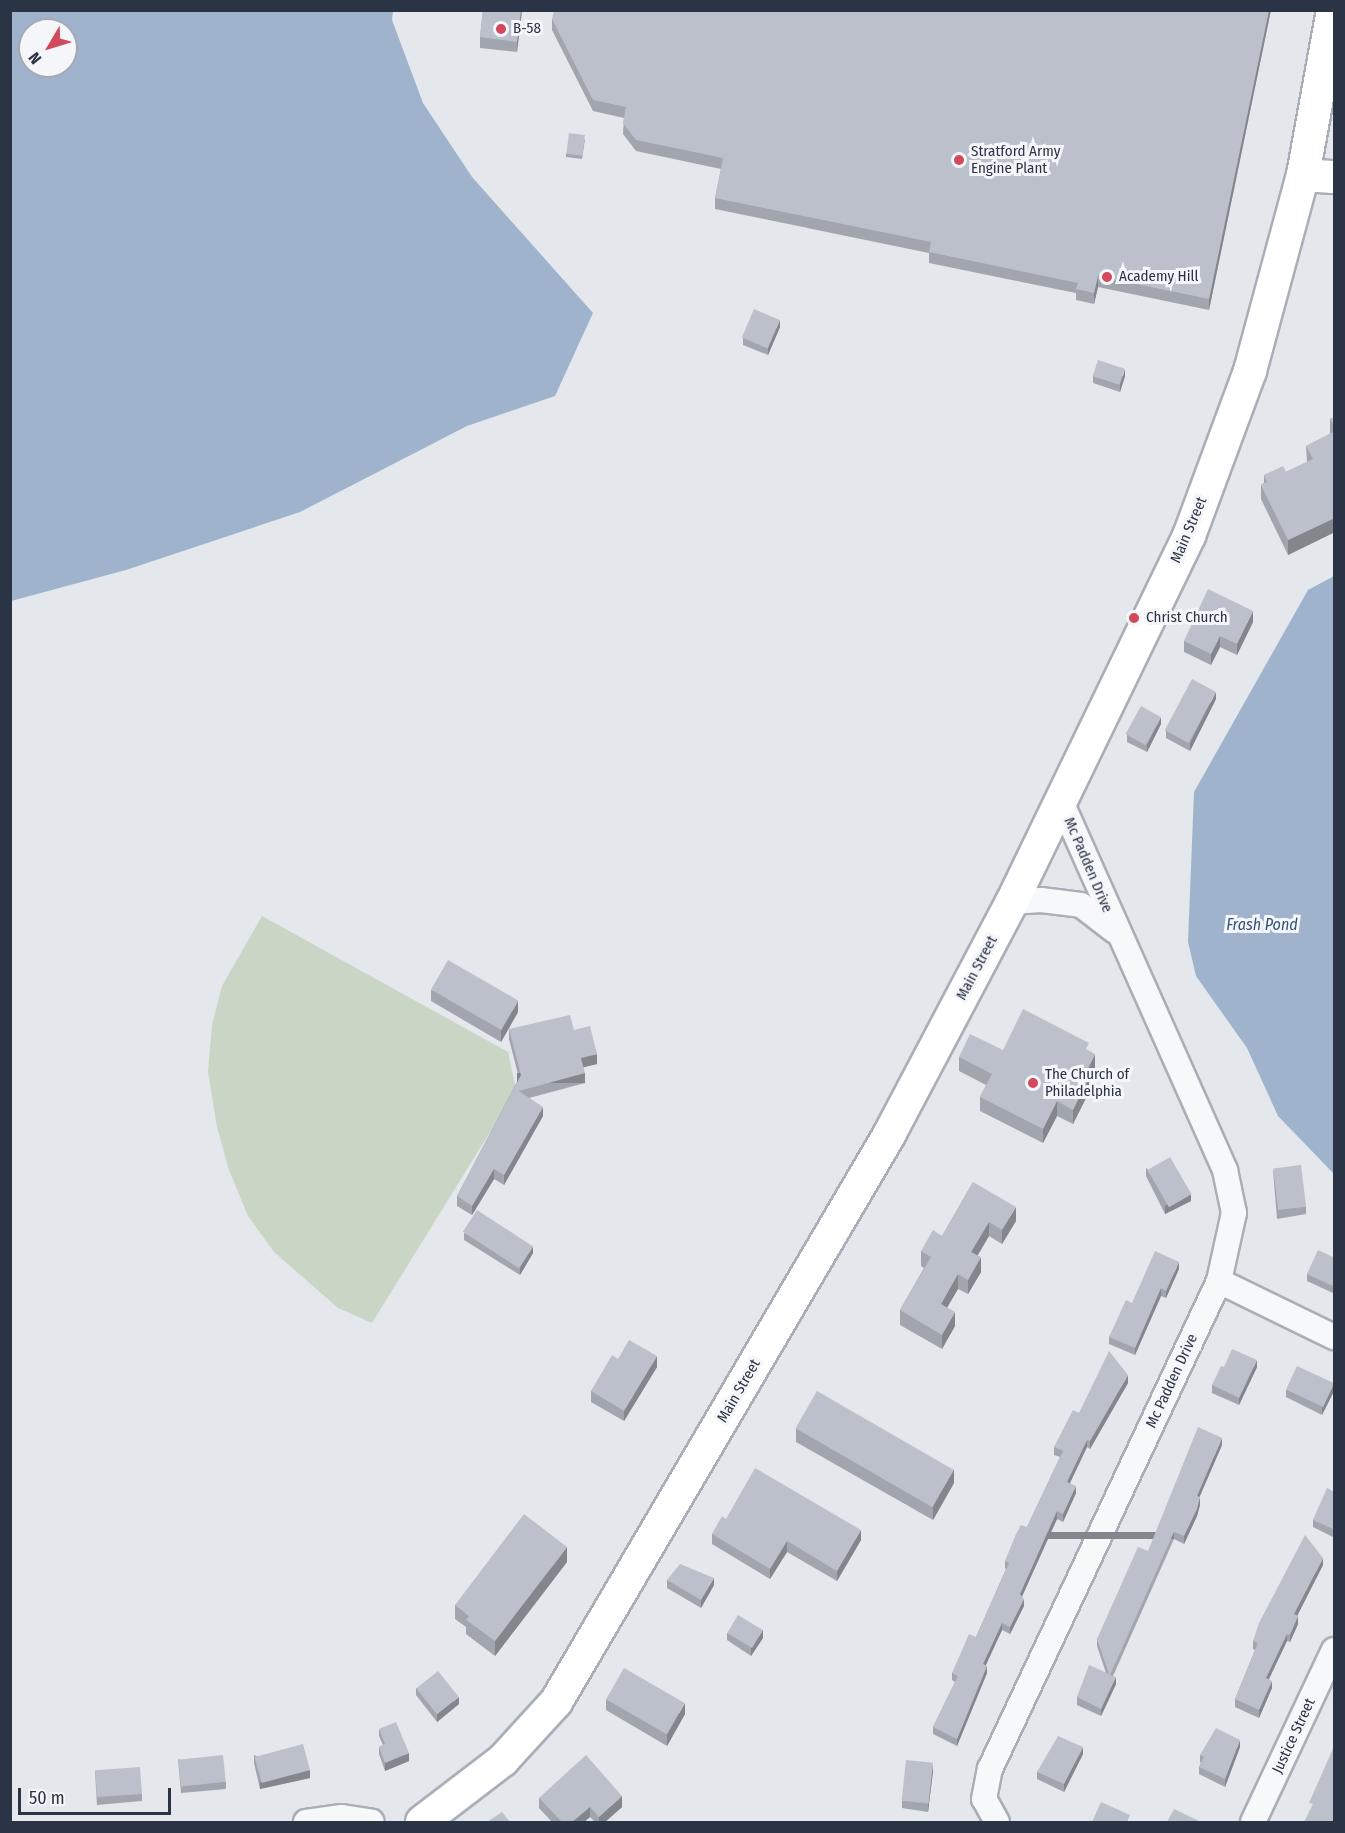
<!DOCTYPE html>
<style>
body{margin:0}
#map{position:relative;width:1345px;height:1833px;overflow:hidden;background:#e4e7ec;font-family:"Fira Sans Condensed",sans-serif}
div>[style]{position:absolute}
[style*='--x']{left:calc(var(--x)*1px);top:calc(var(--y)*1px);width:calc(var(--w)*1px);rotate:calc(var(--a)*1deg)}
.green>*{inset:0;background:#c9d6c5}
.water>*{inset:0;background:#9fb4cc}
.roads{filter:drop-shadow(2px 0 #a9aeb7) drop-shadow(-2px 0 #a9aeb7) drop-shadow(0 2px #a9aeb7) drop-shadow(0 -2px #a9aeb7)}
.minor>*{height:24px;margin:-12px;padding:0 12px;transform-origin:12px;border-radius:12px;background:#f7f8fa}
.major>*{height:32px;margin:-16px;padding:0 16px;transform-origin:16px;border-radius:16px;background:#fff}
.wall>*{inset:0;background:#a1a5ae}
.shaded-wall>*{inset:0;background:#83868d;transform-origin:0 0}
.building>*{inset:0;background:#bbc0ca;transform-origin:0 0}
.dots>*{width:16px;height:16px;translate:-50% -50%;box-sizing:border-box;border:3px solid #f4f6f9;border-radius:50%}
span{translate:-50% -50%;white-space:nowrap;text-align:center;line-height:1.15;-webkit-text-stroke:6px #f4f6f9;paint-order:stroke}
.poi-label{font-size:15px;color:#2b3445}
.left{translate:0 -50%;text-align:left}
.street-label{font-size:15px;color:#2b3445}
.water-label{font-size:16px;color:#34527a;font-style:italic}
.frame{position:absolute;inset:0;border:12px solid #2b3445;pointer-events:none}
.north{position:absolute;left:18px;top:18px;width:60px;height:60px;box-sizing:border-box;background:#f4f6f9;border:2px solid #a4a8b1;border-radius:50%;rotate:232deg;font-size:16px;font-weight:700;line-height:24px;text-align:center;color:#2b3445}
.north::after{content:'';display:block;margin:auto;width:21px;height:27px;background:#d1495b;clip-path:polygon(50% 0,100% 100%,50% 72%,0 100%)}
.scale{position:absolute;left:18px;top:1788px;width:153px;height:27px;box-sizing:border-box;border:3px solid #2b3445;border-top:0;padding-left:8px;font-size:18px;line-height:21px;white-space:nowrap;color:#2b3445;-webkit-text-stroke:4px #f4f6f9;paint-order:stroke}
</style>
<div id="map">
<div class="green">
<i style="clip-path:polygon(262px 916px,508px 1052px,516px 1090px,372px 1323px,338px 1308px,274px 1252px,248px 1216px,229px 1170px,217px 1127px,208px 1072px,212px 1025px,222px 986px)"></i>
</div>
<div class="water">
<i style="clip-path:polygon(evenodd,11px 10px,393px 11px,392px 20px,423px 103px,472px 177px,593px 313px,555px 396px,467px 426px,300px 512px,126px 570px,11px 601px,11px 10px,30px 30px,66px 30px,66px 66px,30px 66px,30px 30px)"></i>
<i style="clip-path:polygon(1334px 576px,1334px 1174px,1278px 1116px,1247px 1048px,1196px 976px,1188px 942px,1194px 792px,1308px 590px)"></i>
</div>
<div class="roads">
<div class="minor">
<i style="--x:1012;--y:902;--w:29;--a:-4"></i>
<i style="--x:1041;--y:900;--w:40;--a:7.1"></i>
<i style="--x:1081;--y:905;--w:43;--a:37.4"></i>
<i style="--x:1219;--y:1281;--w:128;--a:26"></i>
<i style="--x:306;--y:1822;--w:36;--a:-8"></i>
<i style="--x:342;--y:1817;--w:30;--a:9"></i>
<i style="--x:997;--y:1822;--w:26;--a:-119"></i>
<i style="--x:984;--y:1799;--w:31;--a:-79"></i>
<i style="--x:990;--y:1769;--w:539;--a:-64.86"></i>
<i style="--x:1219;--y:1281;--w:70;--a:-77.6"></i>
<i style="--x:1234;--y:1213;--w:44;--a:-101.8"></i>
<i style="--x:1225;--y:1170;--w:407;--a:-114"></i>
<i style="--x:1253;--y:1822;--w:190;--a:-64.8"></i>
</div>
<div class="major">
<i style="--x:1303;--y:175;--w:31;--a:4"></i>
<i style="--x:422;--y:1822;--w:102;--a:-37.4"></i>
<i style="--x:503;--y:1760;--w:79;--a:-47.6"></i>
<i style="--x:556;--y:1702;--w:658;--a:-59.57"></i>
<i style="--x:889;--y:1135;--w:263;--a:-62.2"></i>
<i style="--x:1012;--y:902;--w:407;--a:-64.2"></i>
<i style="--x:1189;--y:536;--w:176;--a:-69.7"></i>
<i style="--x:1250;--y:371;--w:203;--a:-74.9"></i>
<i style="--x:1303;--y:175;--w:168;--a:-79.7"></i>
</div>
</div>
<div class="wall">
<i style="clip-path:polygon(483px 10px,522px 10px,517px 52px,480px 48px,480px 37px)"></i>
<i style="clip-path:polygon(1271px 10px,1209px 310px,1098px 287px,1094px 304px,1076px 300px,1076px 293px,929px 263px,929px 253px,715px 209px,715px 198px,721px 169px,636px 151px,623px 134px,624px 118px,593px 111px,552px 30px,552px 19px)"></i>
<i style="clip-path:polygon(585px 139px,582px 159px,566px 157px,566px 154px)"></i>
<i style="clip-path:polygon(780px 327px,768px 355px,743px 345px,743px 338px)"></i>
<i style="clip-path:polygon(1093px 376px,1125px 376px,1120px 392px,1093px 383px)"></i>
<i style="clip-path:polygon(1335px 417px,1335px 532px,1288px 555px,1261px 499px,1261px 485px,1264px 483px,1264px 475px,1286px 472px,1307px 462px,1306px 446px,1330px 434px,1330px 419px)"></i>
<i style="clip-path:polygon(1253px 622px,1237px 655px,1220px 647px,1211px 665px,1184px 652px,1184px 641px)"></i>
<i style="clip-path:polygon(1216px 699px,1190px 751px,1166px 738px,1166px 731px)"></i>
<i style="clip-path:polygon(1161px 724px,1147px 752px,1127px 742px,1127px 735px)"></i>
<i style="clip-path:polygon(431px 990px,518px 1012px,501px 1042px,431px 1001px)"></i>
<i style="clip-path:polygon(509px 1029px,574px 1030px,597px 1064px,583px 1067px,585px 1083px,529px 1098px,543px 1116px,504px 1185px,494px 1179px,472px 1215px,457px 1206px,457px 1196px,519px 1078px,509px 1039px)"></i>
<i style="clip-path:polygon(1003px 1050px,1089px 1051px,1095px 1068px,1090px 1079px,1090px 1090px,1073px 1124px,1057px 1116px,1043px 1143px,980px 1111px,980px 1097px,986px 1085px,959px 1071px,959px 1057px)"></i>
<i style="clip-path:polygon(1146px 1168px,1191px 1201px,1165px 1214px,1146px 1176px)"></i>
<i style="clip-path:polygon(1273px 1170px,1306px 1207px,1306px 1214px,1277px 1219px)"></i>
<i style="clip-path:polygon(973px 1182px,1016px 1221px,1002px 1244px,989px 1236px,978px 1255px,981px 1272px,968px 1294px,958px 1289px,947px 1307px,955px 1326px,942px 1349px,900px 1325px,900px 1310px,924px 1268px,921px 1266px,921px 1251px,942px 1236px)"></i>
<i style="clip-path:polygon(464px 1233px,533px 1253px,520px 1275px,464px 1240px)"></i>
<i style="clip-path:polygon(1335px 1258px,1335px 1294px,1307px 1281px,1307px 1274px)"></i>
<i style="clip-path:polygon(1179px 1269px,1166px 1298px,1161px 1296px,1135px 1355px,1109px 1344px,1109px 1337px,1132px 1303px)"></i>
<i style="clip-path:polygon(618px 1359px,657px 1367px,624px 1421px,591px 1402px,591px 1391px)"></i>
<i style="clip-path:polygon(1224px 1367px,1257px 1367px,1239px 1405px,1212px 1393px,1212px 1385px)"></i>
<i style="clip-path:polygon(1128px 1383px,1090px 1449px,1087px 1447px,1070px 1483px,1076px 1493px,1063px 1522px,1057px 1519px,1022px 1596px,1024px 1606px,1010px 1634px,1002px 1630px,986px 1665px,987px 1673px,957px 1746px,933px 1734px,933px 1727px,955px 1682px,952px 1680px,952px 1673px,976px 1637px,1006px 1569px,1005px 1568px,1005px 1561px,1027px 1527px,1060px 1457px,1054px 1455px,1054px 1447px,1079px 1413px)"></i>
<i style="clip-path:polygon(1286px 1390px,1334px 1391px,1322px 1415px,1286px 1397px)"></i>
<i style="clip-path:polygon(796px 1428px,954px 1483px,933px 1520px,796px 1442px)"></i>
<i style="clip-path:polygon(1222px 1445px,1199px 1497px,1200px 1505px,1197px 1516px,1184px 1544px,1174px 1539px,1113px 1676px,1116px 1684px,1101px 1716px,1077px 1705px,1077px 1697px,1106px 1673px,1097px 1646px,1097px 1639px,1148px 1551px)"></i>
<i style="clip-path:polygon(1335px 1492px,1335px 1538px,1313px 1527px,1313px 1520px)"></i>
<i style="clip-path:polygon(726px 1519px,861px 1540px,837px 1581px,787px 1552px,770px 1579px,712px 1544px,712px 1534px)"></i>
<i style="clip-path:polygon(567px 1562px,495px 1656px,466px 1634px,466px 1627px,455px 1619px,455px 1605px)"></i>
<i style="clip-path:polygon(1323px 1565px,1297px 1616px,1298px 1624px,1290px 1642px,1287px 1641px,1269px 1679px,1272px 1688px,1259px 1718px,1235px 1707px,1235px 1699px,1255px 1650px,1253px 1649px,1253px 1641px)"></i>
<i style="clip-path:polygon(667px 1580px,714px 1585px,701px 1608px,667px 1588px)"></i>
<i style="clip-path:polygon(727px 1633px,763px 1638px,751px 1656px,727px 1640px)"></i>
<i style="clip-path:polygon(416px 1688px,459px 1704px,437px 1722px,416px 1695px)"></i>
<i style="clip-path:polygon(606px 1699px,685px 1714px,667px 1746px,606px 1710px)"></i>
<i style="clip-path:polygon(379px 1729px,409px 1761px,385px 1771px,379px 1754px,379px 1747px,383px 1745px,379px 1736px)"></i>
<i style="clip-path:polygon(1240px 1747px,1225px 1787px,1199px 1774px,1199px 1767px,1201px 1763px,1200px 1762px,1200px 1755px)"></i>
<i style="clip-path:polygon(1083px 1754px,1064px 1792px,1037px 1779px,1037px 1772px)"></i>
<i style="clip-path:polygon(254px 1755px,310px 1778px,260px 1789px,254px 1763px)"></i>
<i style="clip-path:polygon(178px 1759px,226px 1782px,226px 1789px,181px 1793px)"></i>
<i style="clip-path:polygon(95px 1771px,142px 1794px,142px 1801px,97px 1805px)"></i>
<i style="clip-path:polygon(933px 1771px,928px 1812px,902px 1808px,902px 1801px)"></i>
<i style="clip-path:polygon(539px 1798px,622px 1807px,605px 1822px,595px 1822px,590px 1817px,584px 1822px,552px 1822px,539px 1808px)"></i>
</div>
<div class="shaded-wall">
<i style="clip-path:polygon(521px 10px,522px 10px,517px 52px,517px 42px)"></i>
<i style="clip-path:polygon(1269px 10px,1271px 10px,1209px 310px,1209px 299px)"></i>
<i style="clip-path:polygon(1098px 276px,1098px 287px,1094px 304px,1094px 293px)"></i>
<i style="clip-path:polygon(780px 320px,780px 327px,768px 355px,768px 348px)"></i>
<i style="clip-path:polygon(1125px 369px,1125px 376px,1120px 392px,1120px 385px)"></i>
<i style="clip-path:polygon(1335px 518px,1335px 532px,1288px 555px,1288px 540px)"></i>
<i style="clip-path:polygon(1253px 611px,1253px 622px,1237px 655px,1237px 644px)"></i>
<i style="clip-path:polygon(1220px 636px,1220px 647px,1211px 665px,1211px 654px)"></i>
<i style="clip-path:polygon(1216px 692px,1216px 699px,1190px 751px,1190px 743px)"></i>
<i style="clip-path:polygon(1161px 717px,1161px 724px,1147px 752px,1147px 745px)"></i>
<i style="clip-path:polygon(518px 1001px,518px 1012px,501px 1042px,501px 1031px)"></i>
<i style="clip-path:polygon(597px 1054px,597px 1064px,581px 1068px,581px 1058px)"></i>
<i style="clip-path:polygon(1095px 1054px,1095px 1068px,1090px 1079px,1090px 1090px,1073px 1124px,1073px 1110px,1086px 1073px)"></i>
<i style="left:585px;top:1073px;width:10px;height:68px;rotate:90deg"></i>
<i style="clip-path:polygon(1057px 1101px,1057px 1116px,1043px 1143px,1043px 1129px)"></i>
<i style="clip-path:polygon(543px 1107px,543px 1116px,504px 1185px,504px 1175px)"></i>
<i style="clip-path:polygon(494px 1169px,494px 1179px,472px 1215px,472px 1206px)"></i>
<i style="clip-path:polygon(1191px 1194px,1191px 1201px,1165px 1214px,1165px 1206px)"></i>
<i style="clip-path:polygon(1016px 1207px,1016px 1221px,1002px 1244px,1002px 1230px)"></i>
<i style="clip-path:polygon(989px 1222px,989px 1236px,971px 1266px,971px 1252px)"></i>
<i style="clip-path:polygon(533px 1246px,533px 1253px,520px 1275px,520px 1268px)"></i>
<i style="clip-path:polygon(981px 1257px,981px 1272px,968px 1294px,968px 1280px)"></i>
<i style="clip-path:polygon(1179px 1262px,1179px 1269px,1166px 1298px,1166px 1291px)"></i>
<i style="clip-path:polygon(958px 1274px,958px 1289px,941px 1318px,941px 1304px)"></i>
<i style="clip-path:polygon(1161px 1288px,1161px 1296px,1135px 1355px,1135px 1348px)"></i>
<i style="clip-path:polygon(955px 1312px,955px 1326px,942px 1349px,942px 1335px)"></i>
<i style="clip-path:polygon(657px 1356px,657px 1367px,624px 1421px,624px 1411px)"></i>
<i style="clip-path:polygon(1257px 1360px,1257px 1367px,1239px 1405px,1239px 1398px)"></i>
<i style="clip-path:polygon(1128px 1375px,1128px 1383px,1090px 1449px,1090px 1441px)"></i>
<i style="clip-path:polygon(1334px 1383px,1334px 1391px,1322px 1415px,1322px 1407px)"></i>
<i style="clip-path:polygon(1222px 1438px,1222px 1445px,1197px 1503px,1197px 1496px)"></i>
<i style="clip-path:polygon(1087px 1440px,1087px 1447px,1067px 1489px,1067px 1482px)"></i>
<i style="clip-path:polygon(954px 1469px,954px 1483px,933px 1520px,933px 1506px)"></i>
<i style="clip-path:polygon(1076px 1486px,1076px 1493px,1063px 1522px,1063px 1514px)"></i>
<i style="clip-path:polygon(1200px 1497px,1200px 1505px,1197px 1516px,1184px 1544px,1184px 1536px)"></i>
<i style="clip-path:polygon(1057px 1511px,1057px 1519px,1020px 1601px,1020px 1594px)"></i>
<i style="clip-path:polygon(861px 1530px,861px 1540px,837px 1581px,837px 1571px)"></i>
<i style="left:1174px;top:1532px;width:7px;height:157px;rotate:90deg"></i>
<i style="clip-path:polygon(787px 1541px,787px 1552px,770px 1579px,770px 1569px)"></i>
<i style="clip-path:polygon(567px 1547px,567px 1562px,495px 1656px,495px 1641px)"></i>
<i style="clip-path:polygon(1323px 1558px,1323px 1565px,1294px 1622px,1294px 1614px)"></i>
<i style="clip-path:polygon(714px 1578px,714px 1585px,701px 1608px,701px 1600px)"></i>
<i style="clip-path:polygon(1024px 1599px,1024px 1606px,1010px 1634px,1010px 1627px)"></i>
<i style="clip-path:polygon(1298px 1616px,1298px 1624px,1290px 1642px,1290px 1635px)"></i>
<i style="clip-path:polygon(1002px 1623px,1002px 1630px,983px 1671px,983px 1664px)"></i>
<i style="clip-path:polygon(763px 1630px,763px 1638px,751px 1656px,751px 1648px)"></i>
<i style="clip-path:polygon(1287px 1634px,1287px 1641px,1266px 1685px,1266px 1678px)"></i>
<i style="clip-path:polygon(987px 1666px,987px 1673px,957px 1746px,957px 1739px)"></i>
<i style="clip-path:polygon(1116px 1677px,1116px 1684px,1101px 1716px,1101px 1709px)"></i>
<i style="clip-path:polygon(1272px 1681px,1272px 1688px,1259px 1718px,1259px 1710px)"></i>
<i style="clip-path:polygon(459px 1697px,459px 1704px,437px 1722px,437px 1714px)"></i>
<i style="clip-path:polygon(685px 1703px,685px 1714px,667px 1746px,667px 1735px)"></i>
<i style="clip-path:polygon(1240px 1740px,1240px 1747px,1225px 1787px,1225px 1779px)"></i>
<i style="clip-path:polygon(1083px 1747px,1083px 1754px,1064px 1792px,1064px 1784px)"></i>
<i style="clip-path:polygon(409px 1753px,409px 1761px,385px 1771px,385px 1763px)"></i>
<i style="clip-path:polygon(933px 1763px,933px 1771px,928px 1812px,928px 1805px)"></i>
<i style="clip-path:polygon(310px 1770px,310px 1778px,260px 1789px,260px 1782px)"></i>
<i style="clip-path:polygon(622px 1796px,622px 1807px,605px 1822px,599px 1822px,599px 1817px)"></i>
<i style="clip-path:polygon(590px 1807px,590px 1817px,584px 1822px,572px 1822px)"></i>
</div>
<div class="building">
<i style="clip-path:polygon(483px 10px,521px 10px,517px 42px,480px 37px)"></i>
<i style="clip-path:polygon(554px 10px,1269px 10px,1209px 299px,1098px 276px,1094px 293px,1076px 289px,1078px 283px,929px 252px,931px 242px,715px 198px,723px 158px,636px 140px,623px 123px,626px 107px,593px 100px,552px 19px)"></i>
<i style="left:569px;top:133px;width:16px;height:21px;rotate:7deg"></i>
<i style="left:754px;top:309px;width:28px;height:31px;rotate:23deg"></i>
<i style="left:1098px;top:360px;width:28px;height:17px;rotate:18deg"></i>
<i style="clip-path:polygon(1335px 417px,1335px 428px,1330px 419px)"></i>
<i style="clip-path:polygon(1335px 431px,1335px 518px,1288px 540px,1261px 485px,1267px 482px,1264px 475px,1283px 466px,1286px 472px,1313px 459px,1306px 446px)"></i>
<i style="clip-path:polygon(1208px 589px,1253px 611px,1237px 644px,1220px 636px,1211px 654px,1184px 641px)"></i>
<i style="left:1192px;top:679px;width:27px;height:58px;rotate:28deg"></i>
<i style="left:1141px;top:706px;width:23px;height:32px;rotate:29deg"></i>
<i style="left:448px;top:960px;width:81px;height:34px;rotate:30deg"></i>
<i style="clip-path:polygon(1023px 1009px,1089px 1043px,1086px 1049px,1095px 1054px,1086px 1073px,1090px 1076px,1073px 1110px,1057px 1101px,1043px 1129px,980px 1097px,992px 1074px,959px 1057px,970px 1034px,1003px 1050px)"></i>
<i style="clip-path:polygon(570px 1015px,574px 1030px,590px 1026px,597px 1054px,581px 1058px,585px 1073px,519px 1091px,543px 1107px,504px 1175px,494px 1169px,472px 1206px,457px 1196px,521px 1075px,509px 1029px)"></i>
<i style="left:1170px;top:1157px;width:43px;height:26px;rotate:60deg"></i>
<i style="left:1301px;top:1165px;width:42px;height:28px;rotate:83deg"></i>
<i style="clip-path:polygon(973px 1182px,1016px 1207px,1002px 1230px,989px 1222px,971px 1252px,981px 1257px,968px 1280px,958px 1274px,941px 1304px,955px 1312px,942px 1335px,900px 1310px,931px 1257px,921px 1251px,933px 1230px,942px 1236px)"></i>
<i style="left:477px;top:1210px;width:67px;height:26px;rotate:33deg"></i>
<i style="clip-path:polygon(1318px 1250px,1335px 1258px,1335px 1287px,1307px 1274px)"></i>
<i style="clip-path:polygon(1155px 1251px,1179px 1262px,1166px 1291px,1161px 1288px,1135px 1348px,1109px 1337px,1126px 1300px,1132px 1303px)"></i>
<i style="clip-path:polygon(629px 1340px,657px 1356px,624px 1411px,591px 1391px,612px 1355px,618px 1359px)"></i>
<i style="clip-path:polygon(1232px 1349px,1257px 1360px,1239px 1398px,1212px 1385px,1221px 1366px,1224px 1367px)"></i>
<i style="clip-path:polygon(1109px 1351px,1128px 1375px,1090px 1441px,1087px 1440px,1067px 1482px,1076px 1486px,1063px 1514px,1057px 1511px,1020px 1594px,1024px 1599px,1010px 1627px,1002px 1623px,983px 1664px,987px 1666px,957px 1739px,933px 1727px,958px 1676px,952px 1673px,969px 1634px,976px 1637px,1009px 1563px,1005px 1561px,1016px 1534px,1021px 1525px,1027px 1527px,1063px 1451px,1054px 1447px,1073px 1410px,1079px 1413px)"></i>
<i style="left:1297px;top:1366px;width:41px;height:26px;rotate:25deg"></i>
<i style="left:817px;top:1391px;width:158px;height:43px;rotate:30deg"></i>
<i style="clip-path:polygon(1198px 1427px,1222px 1438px,1197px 1496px,1200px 1497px,1197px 1509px,1184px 1536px,1174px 1532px,1110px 1675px,1116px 1677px,1101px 1709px,1077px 1697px,1089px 1665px,1109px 1674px,1097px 1639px,1138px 1547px,1148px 1551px)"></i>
<i style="clip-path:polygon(755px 1468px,861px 1530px,837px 1571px,787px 1541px,770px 1569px,712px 1534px,722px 1516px,726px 1519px)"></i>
<i style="clip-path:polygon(1327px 1488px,1335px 1492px,1335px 1530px,1313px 1520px)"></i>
<i style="clip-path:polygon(524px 1514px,567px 1547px,495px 1641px,466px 1620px,469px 1616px,455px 1605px)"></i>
<i style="clip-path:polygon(1305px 1535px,1323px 1558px,1294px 1614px,1298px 1616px,1290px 1635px,1287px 1634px,1266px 1678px,1272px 1681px,1259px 1710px,1235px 1699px,1258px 1643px,1253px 1641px,1259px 1623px)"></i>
<i style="clip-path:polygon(680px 1564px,714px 1578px,701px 1600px,667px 1580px)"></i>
<i style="left:738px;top:1615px;width:29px;height:21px;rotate:31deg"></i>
<i style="left:624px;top:1668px;width:70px;height:36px;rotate:30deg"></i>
<i style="left:438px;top:1671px;width:33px;height:28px;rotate:51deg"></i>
<i style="clip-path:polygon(396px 1722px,409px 1753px,385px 1763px,379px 1747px,385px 1744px,379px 1729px)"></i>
<i style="clip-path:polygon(1216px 1728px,1240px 1740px,1225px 1779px,1199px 1767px,1204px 1757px,1200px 1755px)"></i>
<i style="clip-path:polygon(1058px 1736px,1083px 1747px,1064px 1784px,1037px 1772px)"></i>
<i style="left:303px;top:1744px;width:27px;height:50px;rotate:75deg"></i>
<i style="clip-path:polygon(1335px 1744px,1335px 1763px,1333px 1763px,1335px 1767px,1335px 1818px,1333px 1822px,1304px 1822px,1313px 1804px,1309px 1803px)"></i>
<i style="left:223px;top:1755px;width:27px;height:45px;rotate:84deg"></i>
<i style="clip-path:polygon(586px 1755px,622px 1796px,599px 1817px,590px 1807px,572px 1822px,562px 1822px,539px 1798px)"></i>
<i style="left:906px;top:1760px;width:27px;height:41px;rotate:6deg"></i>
<i style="left:140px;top:1767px;width:27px;height:45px;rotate:86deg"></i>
<i style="clip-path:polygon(1101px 1802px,1130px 1815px,1127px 1822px,1092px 1822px)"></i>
<i style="clip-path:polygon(1174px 1809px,1199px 1821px,1198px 1822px,1167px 1822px)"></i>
<i style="clip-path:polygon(502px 1812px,510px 1822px,487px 1822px)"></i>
</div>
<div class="dots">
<i style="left:501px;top:29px;background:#d1495b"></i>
<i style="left:959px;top:160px;background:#d1495b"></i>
<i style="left:1107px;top:277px;background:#d1495b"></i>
<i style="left:1134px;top:618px;background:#d1495b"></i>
<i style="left:1033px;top:1083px;background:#d1495b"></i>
</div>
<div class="poi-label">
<span class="left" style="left:513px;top:29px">B-58</span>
<span class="left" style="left:971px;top:160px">Stratford Army<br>Engine Plant</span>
<span class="left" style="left:1119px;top:277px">Academy Hill</span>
<span class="left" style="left:1146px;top:618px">Christ Church</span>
<span class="left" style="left:1045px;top:1083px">The Church of<br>Philadelphia</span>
</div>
<div class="street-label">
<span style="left:1189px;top:530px;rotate:-67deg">Main Street</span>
<span style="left:1088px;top:865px;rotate:67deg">Mc Padden Drive</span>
<span style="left:977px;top:968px;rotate:-62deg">Main Street</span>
<span style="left:1172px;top:1381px;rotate:-65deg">Mc Padden Drive</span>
<span style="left:739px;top:1391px;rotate:-60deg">Main Street</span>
<span style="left:1294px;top:1736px;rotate:-65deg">Justice Street</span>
</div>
<div class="water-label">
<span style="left:1262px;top:925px">Frash Pond</span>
</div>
<div class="frame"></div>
<div class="north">N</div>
<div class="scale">50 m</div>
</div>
